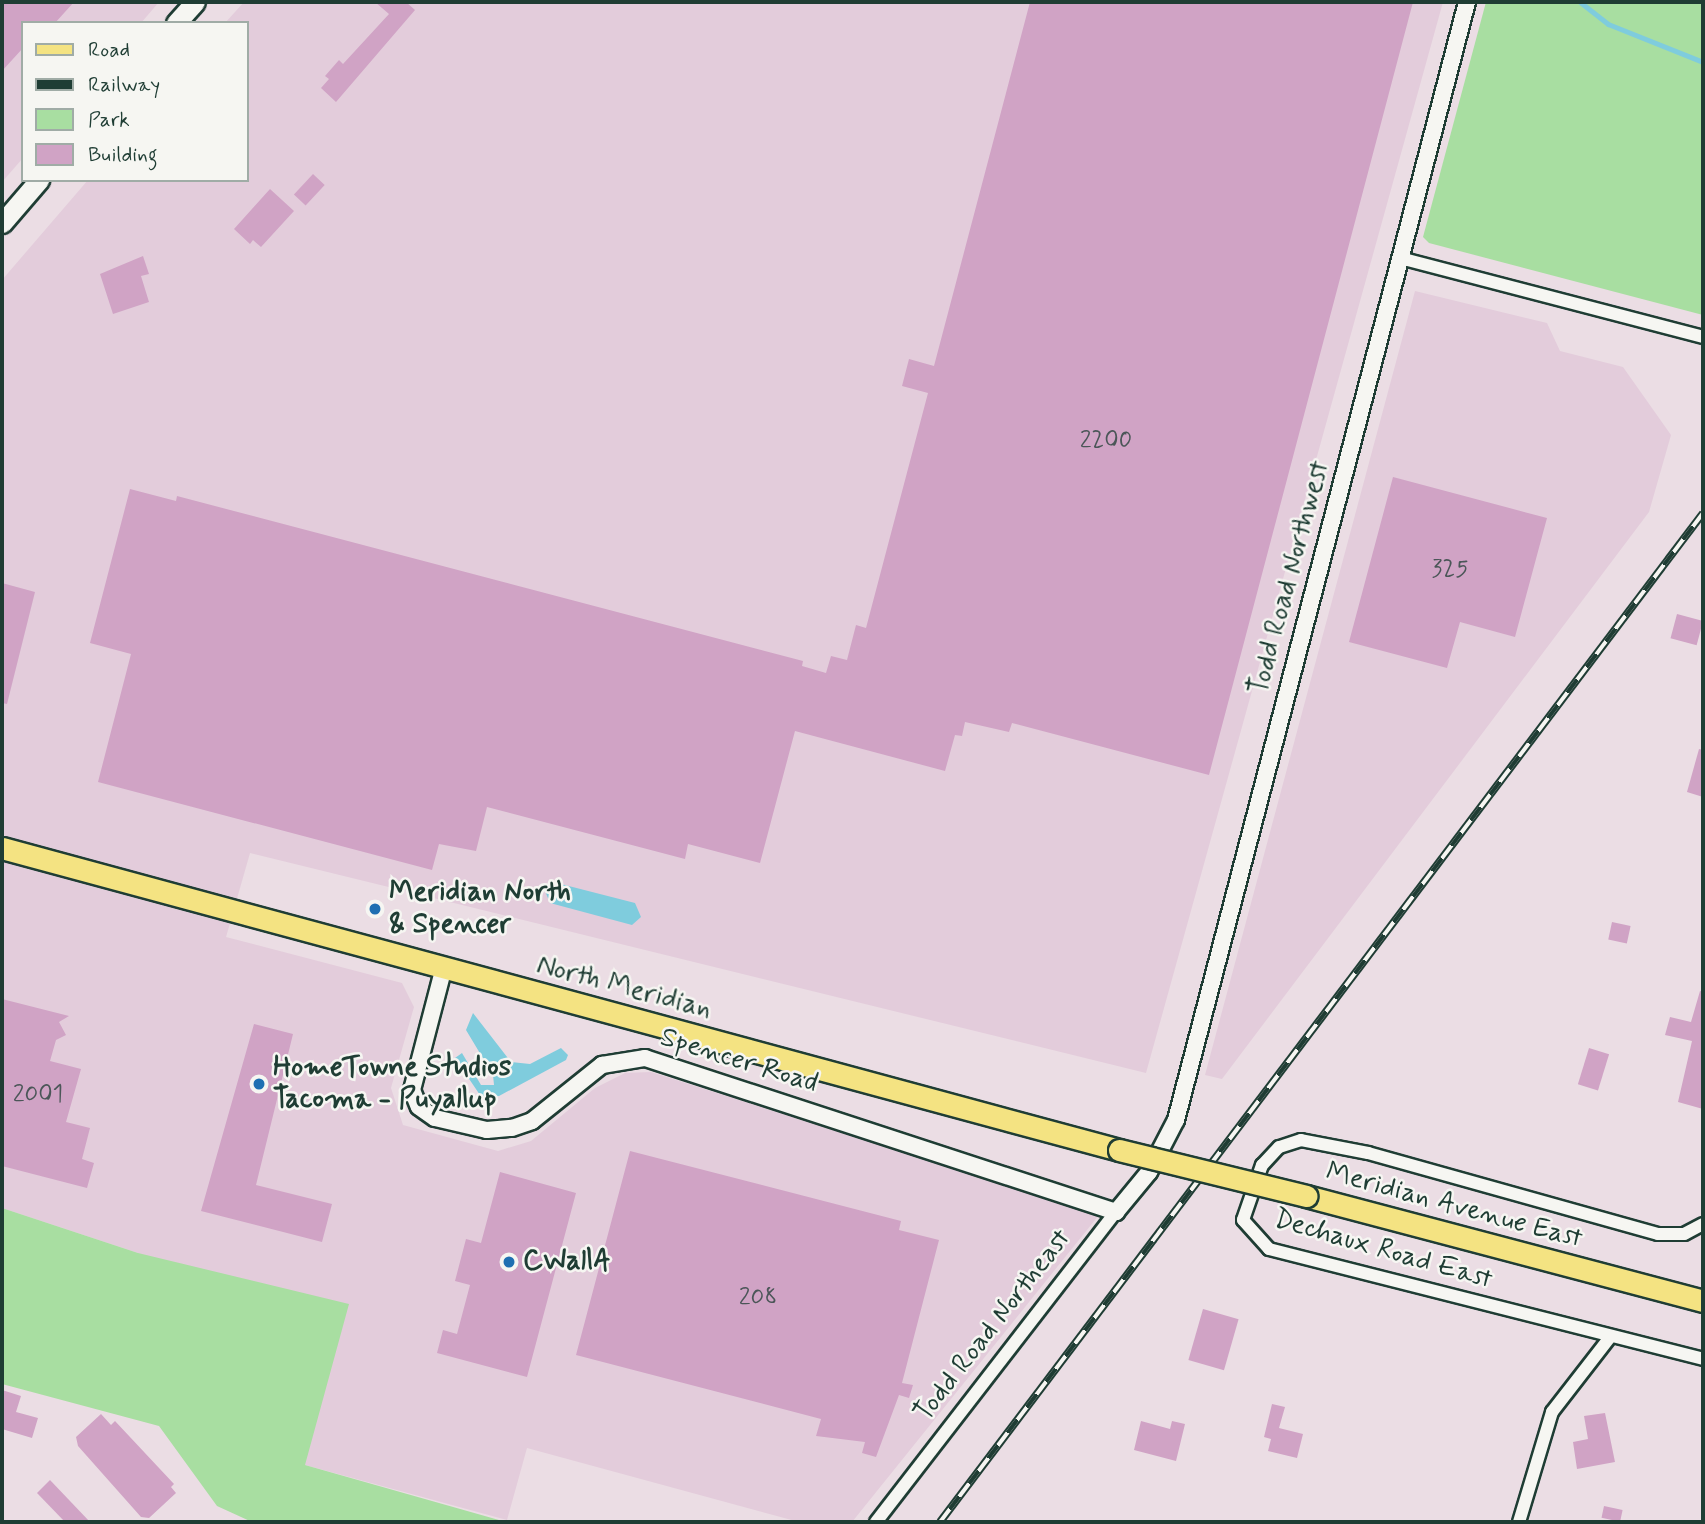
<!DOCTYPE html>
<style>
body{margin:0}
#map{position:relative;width:1705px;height:1524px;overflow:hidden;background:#ebdde4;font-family:Mynerve,sans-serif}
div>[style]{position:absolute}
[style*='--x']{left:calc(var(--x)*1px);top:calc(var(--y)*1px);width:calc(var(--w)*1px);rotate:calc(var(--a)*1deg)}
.built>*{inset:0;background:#e3ccdb}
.green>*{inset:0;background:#a8dea1}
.water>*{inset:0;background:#7fccdd}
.stream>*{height:5px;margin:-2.5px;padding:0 2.5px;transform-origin:2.5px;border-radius:2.5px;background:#7fccdd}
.building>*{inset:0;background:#d0a3c5;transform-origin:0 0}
.roads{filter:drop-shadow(2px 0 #1f3d34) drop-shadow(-2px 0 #1f3d34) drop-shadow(0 2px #1f3d34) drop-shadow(0 -2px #1f3d34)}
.minor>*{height:12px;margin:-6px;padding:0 6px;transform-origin:6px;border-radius:6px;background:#f6f6f2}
.tertiary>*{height:16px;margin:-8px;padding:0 8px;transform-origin:8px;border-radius:8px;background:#f6f6f2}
.secondary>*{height:19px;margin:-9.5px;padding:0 9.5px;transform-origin:9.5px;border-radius:9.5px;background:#f6f6f2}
.primary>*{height:21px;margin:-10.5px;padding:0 10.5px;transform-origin:10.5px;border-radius:10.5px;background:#f4e382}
.rail>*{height:8px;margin-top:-4px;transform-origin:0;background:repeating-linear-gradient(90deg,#f6f6f2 0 16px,#1f3d34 0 32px);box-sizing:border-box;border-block:2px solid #1f3d34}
.bridges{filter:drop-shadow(2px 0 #1f3d34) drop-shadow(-2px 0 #1f3d34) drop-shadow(0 2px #1f3d34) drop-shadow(0 -2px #1f3d34)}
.primary-bridge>*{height:21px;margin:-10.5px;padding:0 10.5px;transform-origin:10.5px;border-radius:10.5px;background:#f4e382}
.dots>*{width:19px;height:19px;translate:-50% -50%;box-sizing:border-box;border:4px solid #f6f6f2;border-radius:50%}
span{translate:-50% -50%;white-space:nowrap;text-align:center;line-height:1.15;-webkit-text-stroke:5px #f6f6f2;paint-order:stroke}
.number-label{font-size:24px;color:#4b5658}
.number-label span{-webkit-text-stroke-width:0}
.street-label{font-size:28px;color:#1f3d34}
.poi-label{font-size:28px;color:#1f3d34;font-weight:700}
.left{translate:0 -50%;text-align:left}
.frame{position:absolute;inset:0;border:4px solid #1f3d34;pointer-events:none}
.legend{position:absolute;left:21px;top:21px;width:228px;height:161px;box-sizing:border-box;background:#f6f6f2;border:2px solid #a0aca6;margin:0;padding:9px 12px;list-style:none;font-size:21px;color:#1f3d34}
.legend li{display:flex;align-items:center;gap:14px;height:35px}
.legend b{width:35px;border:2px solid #a0aca6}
</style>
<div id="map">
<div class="built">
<i style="clip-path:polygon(2px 2px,159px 2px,141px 23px,23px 23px,23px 158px,2px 182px)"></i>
<i style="clip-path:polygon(244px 2px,1443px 2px,1146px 1073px,250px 853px,226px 937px,402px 983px,414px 1007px,391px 1088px,403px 1125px,498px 1151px,531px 1141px,595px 1088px,625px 1073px,651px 1072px,1099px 1215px,852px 1522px,799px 1522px,527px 1448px,507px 1520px,305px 1465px,138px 1253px,2px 1208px,2px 280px,88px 180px,247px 180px,247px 23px,225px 23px)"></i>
<i style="clip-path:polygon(1415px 291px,1547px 323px,1560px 351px,1623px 367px,1671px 435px,1649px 512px,1222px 1079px,1205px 1075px)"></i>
</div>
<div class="green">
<i style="clip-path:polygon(1486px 2px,1703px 2px,1703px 315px,1429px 243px,1423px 237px)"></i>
<i style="clip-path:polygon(2px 1208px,138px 1253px,349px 1304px,305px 1465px,506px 1522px,252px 1522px,217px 1506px,159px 1426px,2px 1384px)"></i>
</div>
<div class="water">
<i style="clip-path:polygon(557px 883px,635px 903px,641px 917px,632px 925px,550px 903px,545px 891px)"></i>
<i style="clip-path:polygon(473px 1013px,511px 1062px,530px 1064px,561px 1048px,568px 1055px,566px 1060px,499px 1096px,482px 1098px,455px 1058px,462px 1053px,481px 1085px,494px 1085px,493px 1075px,466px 1030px)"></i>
</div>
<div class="stream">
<i style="--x:1580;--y:2;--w:36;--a:38"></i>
<i style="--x:1608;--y:24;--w:102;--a:21.8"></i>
</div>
<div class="building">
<i style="clip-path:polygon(2px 2px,74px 2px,55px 23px,23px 23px,23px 48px,2px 71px)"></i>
<i style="clip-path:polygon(375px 2px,406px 2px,415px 10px,336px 102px,321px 88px,329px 79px,325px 76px,339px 60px,343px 64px,389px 14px)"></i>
<i style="clip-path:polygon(1030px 2px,1413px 2px,1209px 775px,1012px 723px,1009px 732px,965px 722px,962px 736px,955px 735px,945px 771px,795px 731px,760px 863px,688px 844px,685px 859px,487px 807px,476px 851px,439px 844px,432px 870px,98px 782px,131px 654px,90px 643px,130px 489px,176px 501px,177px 496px,803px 661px,802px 666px,826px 673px,831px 656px,847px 660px,856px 625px,866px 628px,928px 393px,902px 386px,909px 359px,934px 366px)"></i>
<i style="left:313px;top:174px;width:16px;height:28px;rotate:43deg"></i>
<i style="clip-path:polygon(270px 189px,294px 211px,261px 247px,253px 240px,250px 244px,234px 229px)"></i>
<i style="clip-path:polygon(143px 256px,149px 274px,141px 276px,149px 302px,113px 314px,100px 274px)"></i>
<i style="clip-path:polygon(1393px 477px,1547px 518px,1515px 637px,1460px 622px,1447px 668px,1349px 642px)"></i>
<i style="clip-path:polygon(2px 583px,35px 592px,7px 704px,2px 703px)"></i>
<i style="left:1677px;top:614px;width:27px;height:25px;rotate:15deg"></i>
<i style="clip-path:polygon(1699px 749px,1703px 750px,1703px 797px,1687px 792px)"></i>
<i style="left:1612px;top:922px;width:19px;height:18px;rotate:12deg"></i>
<i style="clip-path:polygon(1700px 991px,1703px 992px,1703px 1109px,1678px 1102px,1692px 1041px,1665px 1035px,1670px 1017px,1691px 1022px)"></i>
<i style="clip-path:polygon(2px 999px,69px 1016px,59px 1022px,66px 1035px,56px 1040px,50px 1061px,81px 1069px,66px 1122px,90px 1128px,82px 1159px,94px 1163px,87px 1188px,2px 1166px)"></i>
<i style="clip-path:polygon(254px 1024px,293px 1034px,256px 1185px,332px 1204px,322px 1242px,201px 1211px)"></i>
<i style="left:1589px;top:1048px;width:21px;height:38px;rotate:17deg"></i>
<i style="clip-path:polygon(630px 1151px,901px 1221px,899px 1230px,939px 1240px,902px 1383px,913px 1385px,909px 1398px,899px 1395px,876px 1457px,862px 1453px,865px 1442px,816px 1436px,821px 1419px,576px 1355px)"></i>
<i style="clip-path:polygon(500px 1172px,576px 1193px,527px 1377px,437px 1353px,443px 1330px,457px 1334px,470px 1285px,455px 1281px,466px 1239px,481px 1243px)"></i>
<i style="left:1203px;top:1309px;width:37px;height:53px;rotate:16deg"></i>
<i style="clip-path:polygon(2px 1390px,21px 1396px,16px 1412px,38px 1418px,32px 1438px,2px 1429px)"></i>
<i style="clip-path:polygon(1272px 1404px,1285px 1407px,1279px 1428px,1303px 1434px,1297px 1458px,1268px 1451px,1271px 1439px,1264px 1437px)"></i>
<i style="clip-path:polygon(1605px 1413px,1615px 1462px,1577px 1469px,1573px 1442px,1588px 1439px,1584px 1416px)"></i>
<i style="clip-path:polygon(101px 1414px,111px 1425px,115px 1421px,174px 1484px,171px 1487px,176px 1493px,149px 1518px,141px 1517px,78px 1446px,76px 1437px)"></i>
<i style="clip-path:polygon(1141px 1421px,1170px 1429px,1172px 1421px,1185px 1424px,1176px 1461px,1134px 1450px)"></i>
<i style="clip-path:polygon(50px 1480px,90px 1522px,65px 1522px,37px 1493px)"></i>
<i style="left:1604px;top:1506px;width:19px;height:12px;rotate:12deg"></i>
</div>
<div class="roads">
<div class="minor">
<i style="--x:1400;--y:258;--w:313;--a:14.6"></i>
<i style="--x:1703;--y:1224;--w:21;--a:152"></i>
<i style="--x:1684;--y:1234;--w:26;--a:180"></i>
<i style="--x:1658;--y:1234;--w:301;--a:-164.4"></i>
<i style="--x:1368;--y:1153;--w:68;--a:-169"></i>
<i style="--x:1301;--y:1140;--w:23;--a:162"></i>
<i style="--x:1279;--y:1147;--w:25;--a:133"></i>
<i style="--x:1262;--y:1165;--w:58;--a:109.1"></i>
<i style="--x:1243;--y:1220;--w:39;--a:48"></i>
<i style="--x:1269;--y:1249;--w:448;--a:14.2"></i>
<i style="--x:876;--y:1522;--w:392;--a:-52.3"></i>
<i style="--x:1519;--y:1522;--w:115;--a:-73.3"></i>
<i style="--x:1552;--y:1412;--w:96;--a:-52.2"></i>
</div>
<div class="tertiary">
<i style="--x:444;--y:967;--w:127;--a:104.6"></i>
<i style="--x:412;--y:1090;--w:18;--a:68"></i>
<i style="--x:419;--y:1107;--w:19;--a:35"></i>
<i style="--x:435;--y:1118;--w:53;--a:13"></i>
<i style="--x:487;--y:1130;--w:25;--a:-5"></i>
<i style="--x:512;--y:1128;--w:21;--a:-19"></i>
<i style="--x:532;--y:1121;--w:90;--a:-38.7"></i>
<i style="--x:602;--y:1065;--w:44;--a:-9.2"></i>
<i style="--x:645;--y:1058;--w:496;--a:18.1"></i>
<i style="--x:1116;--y:1212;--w:52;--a:-50.5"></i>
<i style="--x:1149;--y:1172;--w:59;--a:-62.6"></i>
<i style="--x:1176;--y:1120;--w:1155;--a:-75.41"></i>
</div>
<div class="secondary">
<i style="--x:176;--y:23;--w:28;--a:-48"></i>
<i style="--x:2;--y:223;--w:57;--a:-49.3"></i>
</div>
<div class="primary">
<i style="--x:2;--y:848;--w:1157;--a:15.13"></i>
<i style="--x:1306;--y:1196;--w:411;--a:14.8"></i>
</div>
</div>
<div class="rail">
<i style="--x:940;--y:1522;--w:1265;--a:-52.9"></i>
</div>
<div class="bridges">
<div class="primary-bridge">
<i style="--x:1119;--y:1150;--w:193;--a:13.8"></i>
</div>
</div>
<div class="dots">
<i style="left:375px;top:909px;background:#1f6fb2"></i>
<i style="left:259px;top:1084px;background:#1f6fb2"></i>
<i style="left:509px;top:1262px;background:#1f6fb2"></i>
</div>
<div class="number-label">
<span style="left:1106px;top:441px">2200</span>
<span style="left:1450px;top:570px">325</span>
<span style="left:38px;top:1095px">2001</span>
<span style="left:758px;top:1298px">208</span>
</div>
<div class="street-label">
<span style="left:1290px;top:578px;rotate:-75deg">Todd Road Northwest</span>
<span style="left:624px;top:988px;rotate:15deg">North Meridian</span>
<span style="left:739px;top:1061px;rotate:17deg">Spencer Road</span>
<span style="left:1454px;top:1206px;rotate:15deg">Meridian Avenue East</span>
<span style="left:1383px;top:1250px;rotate:16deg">Dechaux Road East</span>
<span style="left:993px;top:1326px;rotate:-52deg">Todd Road Northeast</span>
</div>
<div class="poi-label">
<span class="left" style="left:389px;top:909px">Meridian North<br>&amp; Spencer</span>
<span class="left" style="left:273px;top:1084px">HomeTowne Studios<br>Tacoma - Puyallup</span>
<span class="left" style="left:523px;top:1262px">CWallA</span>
</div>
<div class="frame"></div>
<ul class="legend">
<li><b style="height:9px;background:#f4e382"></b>Road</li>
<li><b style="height:9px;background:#1f3d34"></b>Railway</li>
<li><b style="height:19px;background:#a8dea1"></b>Park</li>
<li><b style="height:19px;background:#d0a3c5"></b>Building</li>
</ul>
</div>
